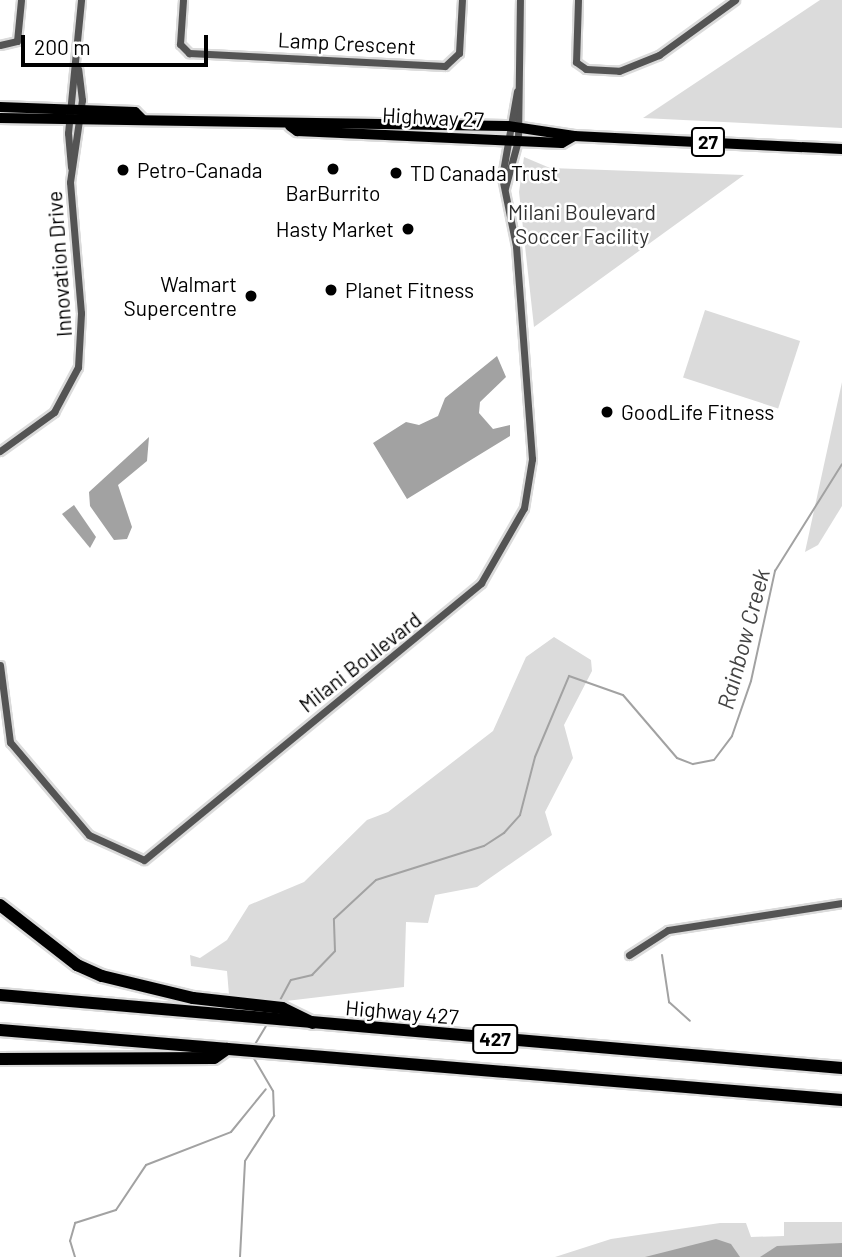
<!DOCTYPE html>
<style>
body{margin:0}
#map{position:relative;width:842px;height:1257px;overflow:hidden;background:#fff;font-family:Barlow,sans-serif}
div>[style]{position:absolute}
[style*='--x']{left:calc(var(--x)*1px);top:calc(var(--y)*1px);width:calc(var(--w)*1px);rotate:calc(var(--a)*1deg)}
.green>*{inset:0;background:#dbdbdb;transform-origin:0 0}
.water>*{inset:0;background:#a2a2a2}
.stream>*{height:2px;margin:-1px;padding:0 1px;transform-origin:1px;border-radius:1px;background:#a2a2a2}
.roads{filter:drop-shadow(2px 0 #dbdbdb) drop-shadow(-2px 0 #dbdbdb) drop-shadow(0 2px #dbdbdb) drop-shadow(0 -2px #dbdbdb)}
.minor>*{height:7px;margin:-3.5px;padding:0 3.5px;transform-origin:3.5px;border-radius:3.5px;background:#545454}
.primary>*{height:10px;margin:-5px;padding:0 5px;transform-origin:5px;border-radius:5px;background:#000}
.motorway>*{height:12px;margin:-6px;padding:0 6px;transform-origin:6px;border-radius:6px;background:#000}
.dots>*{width:19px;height:19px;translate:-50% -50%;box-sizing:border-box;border:4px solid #fff;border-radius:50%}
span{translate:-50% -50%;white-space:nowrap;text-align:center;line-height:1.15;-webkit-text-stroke:5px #fff;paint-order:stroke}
.shield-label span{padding:2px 5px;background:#fff;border:2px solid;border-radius:5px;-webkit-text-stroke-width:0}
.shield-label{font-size:19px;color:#000;font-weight:700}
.street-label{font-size:21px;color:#000}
.poi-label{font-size:21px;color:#000}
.left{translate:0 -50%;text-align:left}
.right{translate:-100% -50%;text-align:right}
.park-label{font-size:21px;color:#323232}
.water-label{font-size:23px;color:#434343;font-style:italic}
.scale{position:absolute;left:21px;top:35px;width:187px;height:32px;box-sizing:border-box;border:4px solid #000;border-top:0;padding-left:9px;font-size:21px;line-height:24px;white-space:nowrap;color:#000;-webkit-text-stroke:5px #fff;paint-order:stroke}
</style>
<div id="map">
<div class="green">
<i style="clip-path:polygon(820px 0,842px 0,842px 128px,643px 118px)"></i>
<i style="clip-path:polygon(524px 157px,550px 168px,744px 175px,534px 327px,519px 192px)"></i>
<i style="left:705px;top:310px;width:100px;height:71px;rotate:18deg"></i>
<i style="clip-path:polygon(842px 382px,842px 506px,818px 545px,805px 552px)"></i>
<i style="clip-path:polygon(554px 637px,591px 660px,592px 671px,564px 725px,573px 758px,545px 812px,552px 835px,477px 887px,435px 895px,428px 923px,406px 922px,404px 987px,286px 1001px,229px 995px,227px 971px,191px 966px,190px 955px,200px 958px,227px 940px,249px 905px,304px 882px,367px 820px,388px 812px,493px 731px,526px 657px)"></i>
<i style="clip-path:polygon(784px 1222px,842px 1222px,842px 1257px,555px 1257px,611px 1239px,720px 1223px,746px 1223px,751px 1237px,784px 1236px)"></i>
</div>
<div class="water">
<i style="clip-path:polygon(497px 356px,506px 377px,480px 402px,479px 413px,493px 429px,510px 425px,510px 436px,407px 499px,373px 443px,406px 422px,419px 425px,438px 416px,445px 398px)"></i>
<i style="clip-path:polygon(149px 437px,147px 461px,118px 485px,132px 527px,127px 539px,114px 540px,90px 506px,89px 492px)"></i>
<i style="clip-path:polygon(74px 505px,96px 537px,90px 548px,62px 514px)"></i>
<i style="clip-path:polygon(716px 1239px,731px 1244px,740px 1257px,645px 1257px)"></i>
<i style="clip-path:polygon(842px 1243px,842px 1257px,760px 1257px,777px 1246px)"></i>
</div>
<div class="stream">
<i style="--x:662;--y:955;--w:48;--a:81.5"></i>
<i style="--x:669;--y:1002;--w:28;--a:42"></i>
<i style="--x:278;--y:1004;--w:27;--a:-62"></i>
<i style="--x:291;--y:980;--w:22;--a:-13"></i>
<i style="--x:312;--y:975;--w:33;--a:-46"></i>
<i style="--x:335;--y:951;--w:32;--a:-92"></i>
<i style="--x:334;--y:919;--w:57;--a:-42.9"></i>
<i style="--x:376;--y:880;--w:113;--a:-17.5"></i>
<i style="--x:484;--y:846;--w:24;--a:-33"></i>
<i style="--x:504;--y:833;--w:24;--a:-48"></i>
<i style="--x:520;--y:815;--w:60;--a:-75.5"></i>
<i style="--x:535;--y:757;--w:88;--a:-67.2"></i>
<i style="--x:569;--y:676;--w:57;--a:19.4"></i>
<i style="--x:623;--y:695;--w:83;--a:49.4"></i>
<i style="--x:677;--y:758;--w:17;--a:21"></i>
<i style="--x:693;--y:764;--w:21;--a:-11"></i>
<i style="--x:714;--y:760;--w:30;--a:-53"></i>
<i style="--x:732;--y:736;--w:58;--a:-70.9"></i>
<i style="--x:751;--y:681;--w:113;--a:-77.7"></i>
<i style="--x:775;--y:571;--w:126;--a:-57.9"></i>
<i style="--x:254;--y:1046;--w:26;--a:-59"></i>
<i style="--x:75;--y:1257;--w:17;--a:-107"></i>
<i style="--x:70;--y:1241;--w:19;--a:-74"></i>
<i style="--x:75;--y:1223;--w:43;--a:-17.6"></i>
<i style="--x:116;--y:1210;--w:54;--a:-56.3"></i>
<i style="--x:146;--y:1165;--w:91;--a:-21.2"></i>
<i style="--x:231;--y:1132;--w:55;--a:-50.9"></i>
<i style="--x:240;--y:1257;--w:96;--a:-87"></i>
<i style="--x:245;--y:1161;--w:54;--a:-57.2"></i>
<i style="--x:274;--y:1116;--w:25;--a:-92"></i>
<i style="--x:273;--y:1091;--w:42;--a:-120.3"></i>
</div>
<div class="roads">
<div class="minor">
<i style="--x:183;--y:0;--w:44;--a:93.9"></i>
<i style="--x:180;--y:44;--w:13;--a:45"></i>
<i style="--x:189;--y:53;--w:256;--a:2.9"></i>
<i style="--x:445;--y:66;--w:19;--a:-43"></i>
<i style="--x:459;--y:53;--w:53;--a:-86.8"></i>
<i style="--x:578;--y:0;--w:62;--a:91.8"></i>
<i style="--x:576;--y:62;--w:12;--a:35"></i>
<i style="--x:586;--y:69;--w:33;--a:3"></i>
<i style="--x:619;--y:71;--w:43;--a:-21.8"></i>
<i style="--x:659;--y:55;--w:94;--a:-35.9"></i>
<i style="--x:0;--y:45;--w:17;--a:-13"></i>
<i style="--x:17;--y:41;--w:41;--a:-84.4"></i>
<i style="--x:71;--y:167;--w:34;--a:-95"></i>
<i style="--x:68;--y:133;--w:134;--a:-84.4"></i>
<i style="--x:505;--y:188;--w:50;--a:-74.8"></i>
<i style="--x:518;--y:140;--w:140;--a:-89.2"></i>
<i style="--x:0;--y:451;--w:67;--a:-35.8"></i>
<i style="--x:54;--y:412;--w:51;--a:-61.9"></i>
<i style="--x:78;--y:367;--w:54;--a:-86.8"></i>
<i style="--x:81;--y:313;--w:131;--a:-94.8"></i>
<i style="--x:70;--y:182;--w:83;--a:-81.7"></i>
<i style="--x:82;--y:100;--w:31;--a:-97"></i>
<i style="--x:0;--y:665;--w:78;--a:82.6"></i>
<i style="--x:10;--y:742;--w:122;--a:49.7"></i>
<i style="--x:89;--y:835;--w:60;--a:24.4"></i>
<i style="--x:144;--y:860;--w:436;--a:-39.4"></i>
<i style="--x:481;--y:583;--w:86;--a:-60.2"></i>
<i style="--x:524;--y:508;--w:50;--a:-80.7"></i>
<i style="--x:532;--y:459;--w:214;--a:-94.3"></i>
<i style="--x:516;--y:246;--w:70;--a:-101.5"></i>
<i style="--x:502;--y:177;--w:87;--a:-80.1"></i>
<i style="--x:629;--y:955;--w:46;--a:-32.7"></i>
<i style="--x:668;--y:930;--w:176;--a:-8.8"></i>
</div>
<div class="primary">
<i style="--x:0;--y:107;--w:135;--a:2.1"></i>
<i style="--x:135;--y:112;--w:11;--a:45"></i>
<i style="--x:0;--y:118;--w:508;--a:0.9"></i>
<i style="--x:508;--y:126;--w:67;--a:8.6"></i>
<i style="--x:574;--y:136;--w:268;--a:2.8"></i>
<i style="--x:290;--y:126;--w:9;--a:36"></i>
<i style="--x:297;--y:131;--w:265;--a:2.6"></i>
<i style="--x:562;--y:143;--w:14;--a:-30"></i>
</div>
<div class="motorway">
<i style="--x:0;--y:905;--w:98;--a:37.9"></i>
<i style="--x:77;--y:965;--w:27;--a:24"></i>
<i style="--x:102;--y:976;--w:94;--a:13.6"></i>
<i style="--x:193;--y:998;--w:90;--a:6.4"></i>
<i style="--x:282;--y:1008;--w:34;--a:26"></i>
<i style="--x:0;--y:995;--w:845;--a:4.96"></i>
<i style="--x:0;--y:1030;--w:845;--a:4.75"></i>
<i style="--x:0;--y:1059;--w:214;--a:-0.3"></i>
<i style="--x:214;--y:1058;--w:16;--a:-35"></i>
</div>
</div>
<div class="dots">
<i style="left:333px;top:169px;background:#000"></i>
<i style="left:123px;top:170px;background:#000"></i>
<i style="left:396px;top:173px;background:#000"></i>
<i style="left:408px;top:229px;background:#000"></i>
<i style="left:331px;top:290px;background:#000"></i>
<i style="left:251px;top:296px;background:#000"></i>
<i style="left:607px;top:412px;background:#000"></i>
</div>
<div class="shield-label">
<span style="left:708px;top:142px">27</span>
<span style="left:495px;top:1039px">427</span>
</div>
<div class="street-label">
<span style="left:347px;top:43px;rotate:3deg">Lamp Crescent</span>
<span style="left:433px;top:117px;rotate:3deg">Highway 27</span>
<span style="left:59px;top:264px;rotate:-94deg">Innovation Drive</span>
<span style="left:360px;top:662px;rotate:-38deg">Milani Boulevard</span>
<span style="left:402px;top:1012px;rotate:5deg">Highway 427</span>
</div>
<div class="poi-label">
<span class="left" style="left:137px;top:170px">Petro-Canada</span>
<span class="left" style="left:410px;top:173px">TD Canada Trust</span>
<span style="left:333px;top:193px">BarBurrito</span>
<span class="right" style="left:394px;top:229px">Hasty Market</span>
<span class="right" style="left:237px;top:296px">Walmart<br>Supercentre</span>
<span class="left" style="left:345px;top:290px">Planet Fitness</span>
<span class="left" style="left:621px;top:412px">GoodLife Fitness</span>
</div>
<div class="park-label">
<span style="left:582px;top:224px">Milani Boulevard<br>Soccer Facility</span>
</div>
<div class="water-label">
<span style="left:743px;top:639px;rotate:-75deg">Rainbow Creek</span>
</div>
<div class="scale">200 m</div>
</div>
